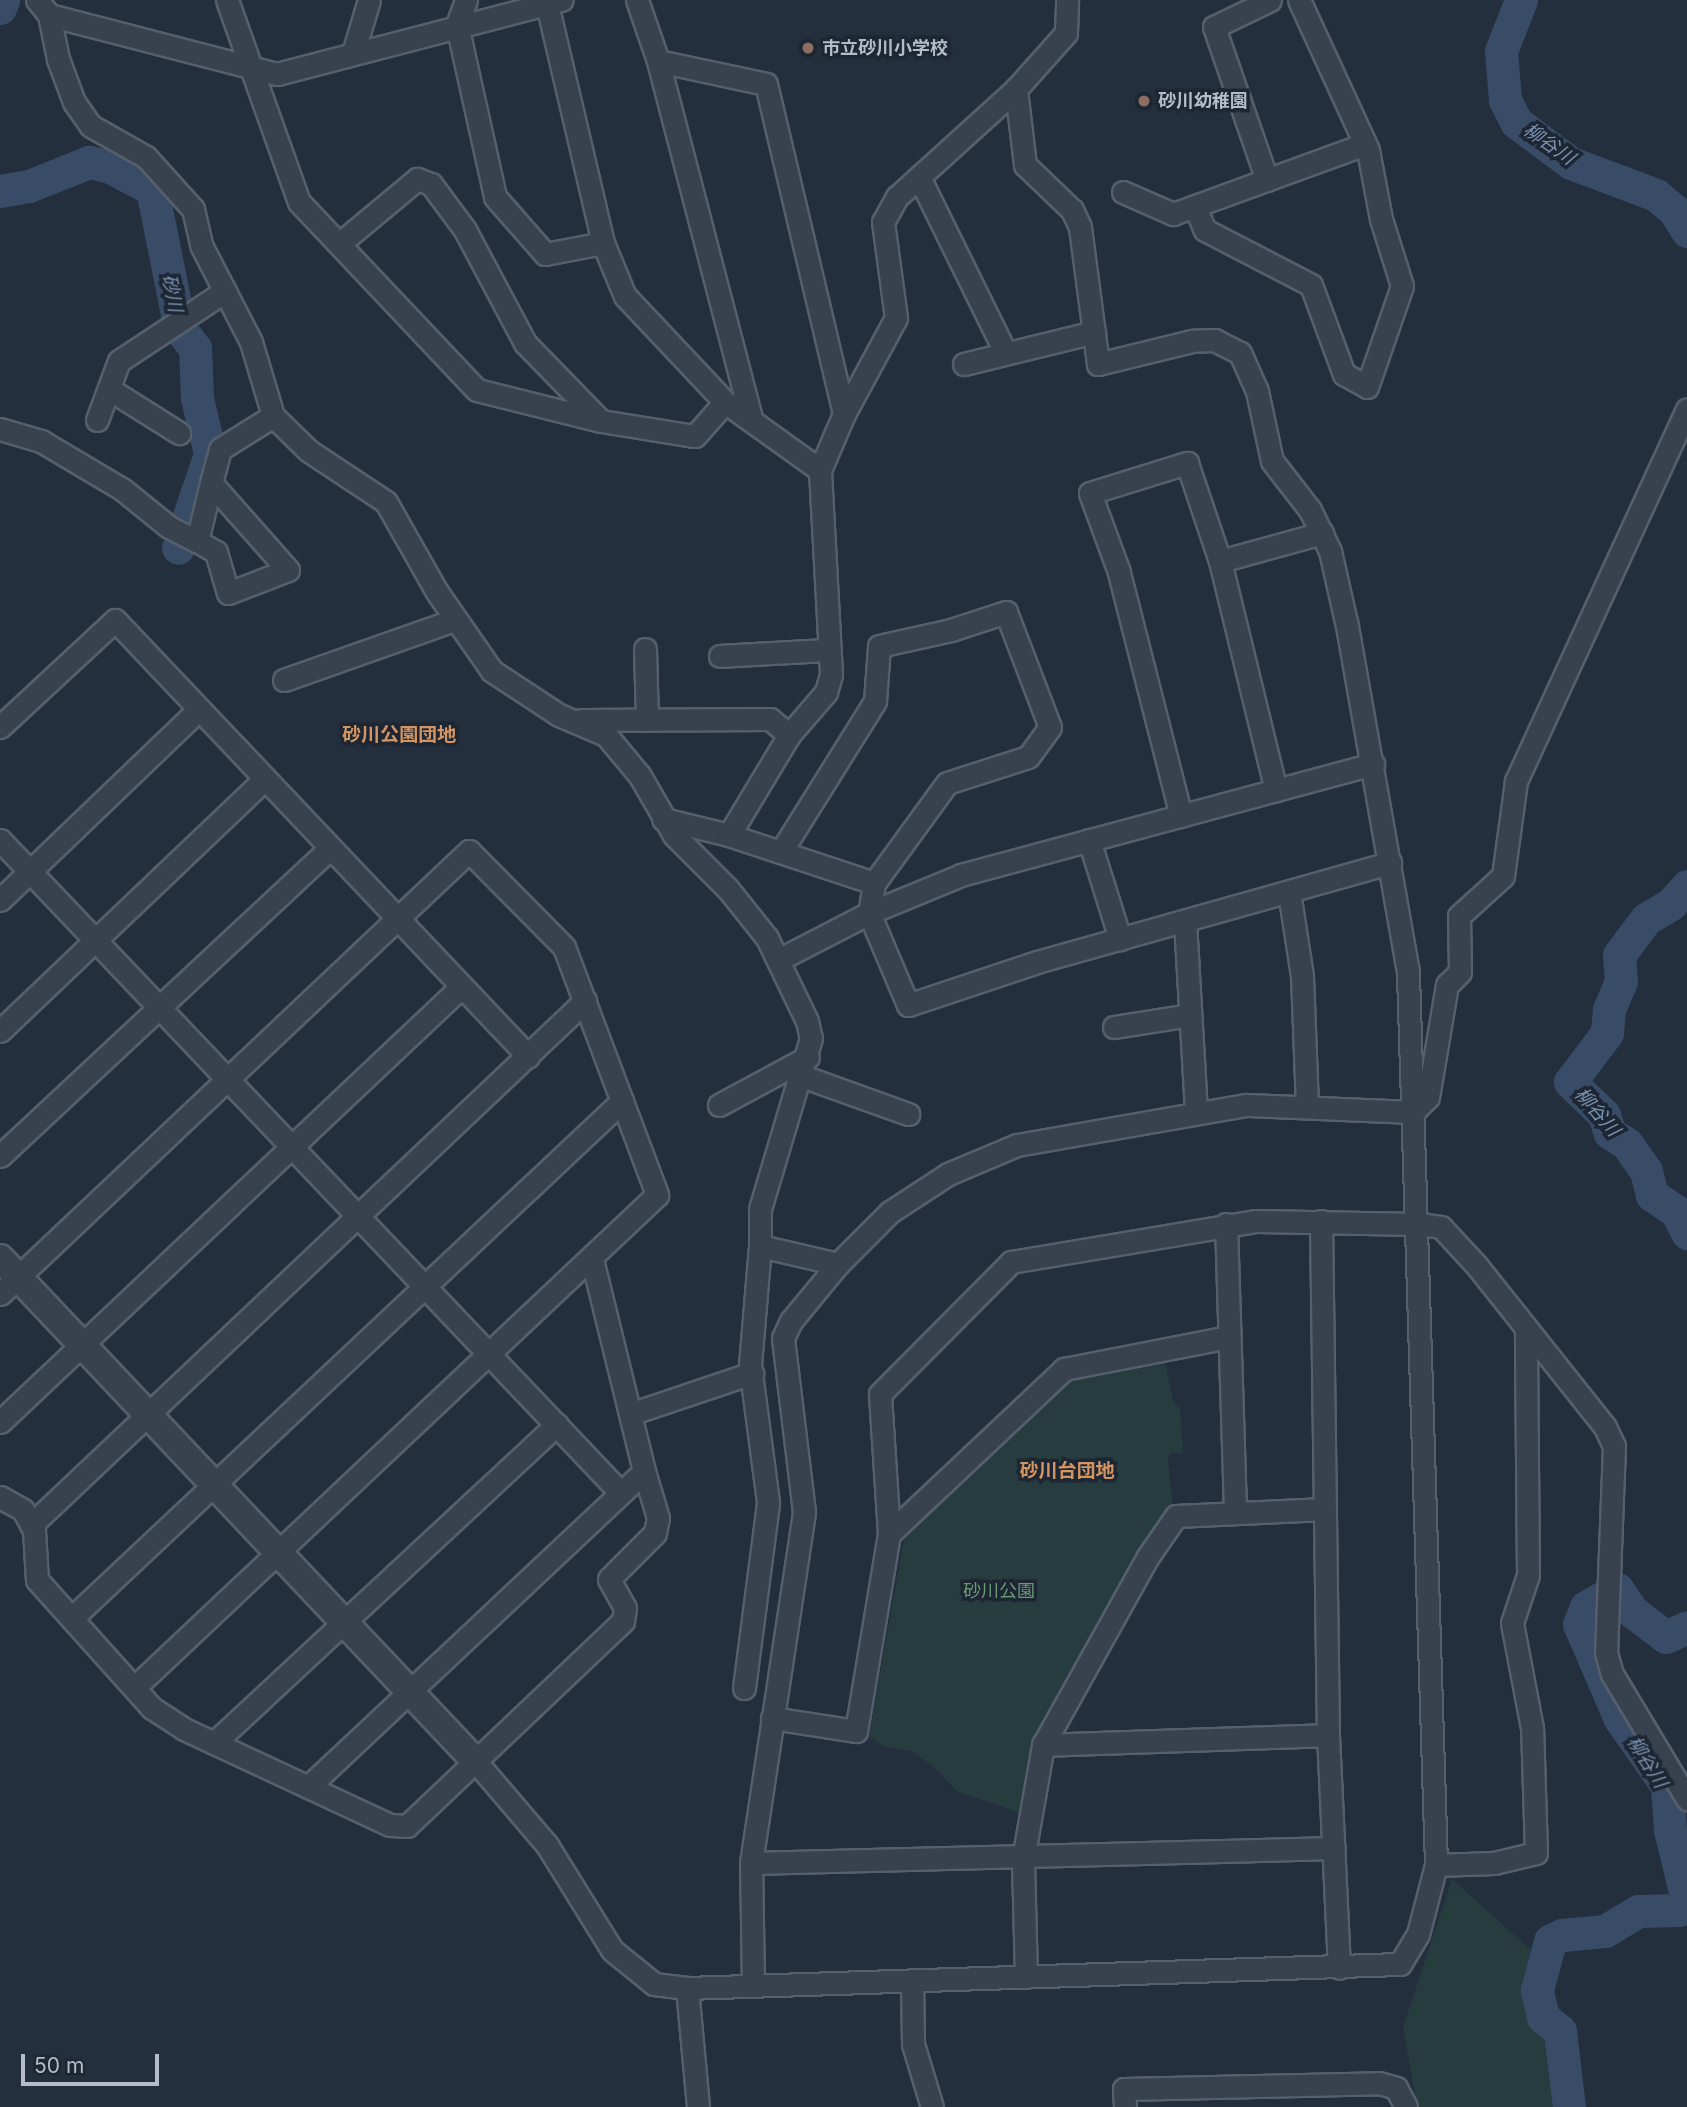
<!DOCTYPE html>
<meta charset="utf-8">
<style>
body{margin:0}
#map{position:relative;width:1687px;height:2107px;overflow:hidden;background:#242f3e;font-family:Inter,"Noto Sans JP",sans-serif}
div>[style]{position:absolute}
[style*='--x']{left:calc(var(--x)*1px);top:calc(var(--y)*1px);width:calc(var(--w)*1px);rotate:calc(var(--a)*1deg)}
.green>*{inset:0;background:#263c3f}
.river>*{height:33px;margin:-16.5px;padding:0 16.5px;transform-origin:16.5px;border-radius:16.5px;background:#394c67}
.roads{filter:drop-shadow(2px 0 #565f6c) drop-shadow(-2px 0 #565f6c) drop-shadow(0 2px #565f6c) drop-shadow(0 -2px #565f6c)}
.minor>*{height:21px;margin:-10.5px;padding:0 10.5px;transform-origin:10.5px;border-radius:10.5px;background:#38414e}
.tertiary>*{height:26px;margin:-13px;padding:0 13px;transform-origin:13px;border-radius:13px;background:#38414e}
.dots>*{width:19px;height:19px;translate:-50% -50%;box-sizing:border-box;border:4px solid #1d2633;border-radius:50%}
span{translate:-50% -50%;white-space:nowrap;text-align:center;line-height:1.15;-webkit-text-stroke:7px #1d2633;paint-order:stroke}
.poi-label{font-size:18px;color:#b4bcc9;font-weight:700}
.left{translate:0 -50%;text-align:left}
.park-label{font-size:18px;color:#6b9a76}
.water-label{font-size:19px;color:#7c92b1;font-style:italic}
.neighbourhood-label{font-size:19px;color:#d59563;font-weight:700}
.scale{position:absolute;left:21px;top:2054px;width:138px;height:32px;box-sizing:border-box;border:4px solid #b4bcc9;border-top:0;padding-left:9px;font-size:21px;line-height:24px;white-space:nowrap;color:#b4bcc9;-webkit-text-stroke:5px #1d2633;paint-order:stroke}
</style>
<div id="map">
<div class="green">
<i style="clip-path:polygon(1164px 1357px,1173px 1402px,1180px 1407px,1183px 1453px,1170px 1453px,1168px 1459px,1173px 1506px,1034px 1738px,1021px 1813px,958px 1792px,933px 1766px,911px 1751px,885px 1747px,869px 1736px,904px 1539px,1066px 1375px)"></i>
<i style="clip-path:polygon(1452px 1879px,1555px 1972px,1553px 2107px,1417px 2107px,1403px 2027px)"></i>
</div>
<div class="river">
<i style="--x:1521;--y:0;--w:55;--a:111.4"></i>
<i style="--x:1501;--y:51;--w:49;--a:85.3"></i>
<i style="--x:1505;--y:100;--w:25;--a:63"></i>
<i style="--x:1516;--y:122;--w:69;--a:36.7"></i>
<i style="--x:1571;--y:163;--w:91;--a:20.6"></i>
<i style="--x:1656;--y:195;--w:23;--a:40"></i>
<i style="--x:1674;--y:210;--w:25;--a:58"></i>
<i style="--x:0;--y:8;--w:9;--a:-69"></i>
<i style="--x:0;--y:191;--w:29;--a:-10"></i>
<i style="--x:29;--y:186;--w:65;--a:-21.8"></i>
<i style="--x:89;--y:162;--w:22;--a:13"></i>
<i style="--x:110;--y:167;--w:47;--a:27.6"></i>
<i style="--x:152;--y:189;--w:143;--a:78.7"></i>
<i style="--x:180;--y:329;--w:24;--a:52"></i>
<i style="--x:195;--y:348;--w:50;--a:87.7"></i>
<i style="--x:197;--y:398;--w:57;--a:76.9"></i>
<i style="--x:210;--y:454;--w:99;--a:108.8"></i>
<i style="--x:1687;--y:886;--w:24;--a:132"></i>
<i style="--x:1671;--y:904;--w:29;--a:149"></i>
<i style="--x:1646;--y:919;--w:45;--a:126.9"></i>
<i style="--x:1619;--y:955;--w:26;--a:86"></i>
<i style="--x:1621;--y:981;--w:30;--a:113"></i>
<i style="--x:1609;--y:1009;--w:24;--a:95"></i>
<i style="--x:1607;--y:1033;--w:61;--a:127.1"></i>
<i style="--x:1570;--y:1082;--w:47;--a:44.1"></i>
<i style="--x:1604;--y:1115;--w:19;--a:72"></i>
<i style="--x:1610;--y:1133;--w:20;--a:33"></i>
<i style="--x:1627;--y:1144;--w:33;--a:55"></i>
<i style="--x:1646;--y:1171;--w:25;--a:76"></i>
<i style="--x:1652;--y:1195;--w:29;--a:34"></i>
<i style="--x:1676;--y:1211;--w:25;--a:63"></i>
<i style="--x:1569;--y:2107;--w:77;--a:-96.8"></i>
<i style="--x:1560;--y:2031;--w:22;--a:-141"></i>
<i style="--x:1543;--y:2017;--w:28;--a:-103"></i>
<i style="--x:1537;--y:1990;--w:51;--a:-75.1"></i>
<i style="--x:1550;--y:1941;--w:13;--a:-27"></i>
<i style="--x:1562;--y:1935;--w:43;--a:-5.3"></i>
<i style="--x:1605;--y:1931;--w:39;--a:-31"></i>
<i style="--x:1638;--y:1911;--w:41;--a:-1.4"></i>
<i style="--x:1679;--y:1910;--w:16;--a:-63"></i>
<i style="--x:1686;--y:1896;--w:68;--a:-103.6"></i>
<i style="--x:1670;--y:1830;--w:44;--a:-93.9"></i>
<i style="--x:1667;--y:1786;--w:82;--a:-125"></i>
<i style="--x:1620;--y:1719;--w:103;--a:-113.3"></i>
<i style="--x:1579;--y:1624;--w:18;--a:-68"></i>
<i style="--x:1586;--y:1607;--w:36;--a:-30"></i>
<i style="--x:1617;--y:1589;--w:28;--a:55"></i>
<i style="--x:1633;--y:1612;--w:41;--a:37.1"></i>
<i style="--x:1666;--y:1637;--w:23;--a:-25"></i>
</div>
<div class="roads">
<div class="minor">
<i style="--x:37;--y:0;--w:19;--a:51"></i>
<i style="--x:49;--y:15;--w:45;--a:78.4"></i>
<i style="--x:58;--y:59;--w:46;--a:69.6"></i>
<i style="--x:74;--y:102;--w:29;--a:55"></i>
<i style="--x:91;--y:126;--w:63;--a:29.4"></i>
<i style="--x:146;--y:157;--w:70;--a:47.9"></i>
<i style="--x:193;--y:209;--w:37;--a:77"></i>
<i style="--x:201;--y:245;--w:109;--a:62.7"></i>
<i style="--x:251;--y:342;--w:77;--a:73.4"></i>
<i style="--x:273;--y:416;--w:50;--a:44.2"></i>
<i style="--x:309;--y:451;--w:92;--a:33.5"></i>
<i style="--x:386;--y:502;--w:103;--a:60.5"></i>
<i style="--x:437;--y:592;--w:96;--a:55.2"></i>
<i style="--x:492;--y:671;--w:80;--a:33.3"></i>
<i style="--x:559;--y:715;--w:51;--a:23.1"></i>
<i style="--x:606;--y:735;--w:53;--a:50.3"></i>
<i style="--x:640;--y:776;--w:68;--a:60"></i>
<i style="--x:674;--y:835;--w:76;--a:45"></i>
<i style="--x:728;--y:889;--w:63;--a:51.5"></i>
<i style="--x:767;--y:938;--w:92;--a:64.3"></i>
<i style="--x:807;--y:1021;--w:17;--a:77"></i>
<i style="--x:811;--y:1038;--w:178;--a:106.6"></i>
<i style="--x:760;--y:1209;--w:37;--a:90"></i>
<i style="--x:760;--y:1246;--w:80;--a:13"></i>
<i style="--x:227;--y:0;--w:214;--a:70.4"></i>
<i style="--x:299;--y:202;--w:259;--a:46.6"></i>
<i style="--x:477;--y:390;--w:128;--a:14"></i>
<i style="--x:601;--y:421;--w:95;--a:9.1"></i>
<i style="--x:695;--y:436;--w:45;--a:-48.6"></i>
<i style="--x:466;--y:0;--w:27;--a:110"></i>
<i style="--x:457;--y:25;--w:176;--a:77.5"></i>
<i style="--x:495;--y:197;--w:76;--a:48.7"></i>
<i style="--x:545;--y:254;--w:59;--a:-10.7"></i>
<i style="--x:637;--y:0;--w:65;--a:71"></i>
<i style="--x:658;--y:61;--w:368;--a:75.4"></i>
<i style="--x:547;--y:4;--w:245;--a:76.8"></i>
<i style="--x:603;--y:243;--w:57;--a:67.5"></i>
<i style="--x:625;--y:296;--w:146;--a:46.7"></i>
<i style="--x:725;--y:402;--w:117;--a:35.6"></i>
<i style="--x:49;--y:15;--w:236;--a:14.5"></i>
<i style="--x:277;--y:74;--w:294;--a:-14.6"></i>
<i style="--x:353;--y:53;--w:55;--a:-73.2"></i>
<i style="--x:658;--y:61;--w:110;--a:12"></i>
<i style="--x:766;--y:84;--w:339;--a:76.7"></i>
<i style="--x:919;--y:177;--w:195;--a:63.8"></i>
<i style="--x:1267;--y:180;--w:162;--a:-109.1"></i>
<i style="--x:1214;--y:27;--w:62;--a:-25.7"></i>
<i style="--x:1123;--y:192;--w:55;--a:23.7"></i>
<i style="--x:1173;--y:214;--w:204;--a:-20"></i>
<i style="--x:1195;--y:207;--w:25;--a:67"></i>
<i style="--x:1205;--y:230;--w:119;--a:27.4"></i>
<i style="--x:1311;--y:285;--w:95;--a:69.7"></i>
<i style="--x:1344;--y:374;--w:26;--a:29"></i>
<i style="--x:1367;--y:387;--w:107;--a:-70.9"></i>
<i style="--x:1402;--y:286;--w:70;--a:-107.4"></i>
<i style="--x:1381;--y:219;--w:70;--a:-100.7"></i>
<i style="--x:1368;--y:150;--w:165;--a:-114.7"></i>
<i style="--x:339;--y:244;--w:102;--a:-39.8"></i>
<i style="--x:417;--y:179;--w:15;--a:20"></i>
<i style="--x:431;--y:184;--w:57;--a:53.5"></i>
<i style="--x:465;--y:230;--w:128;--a:62"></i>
<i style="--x:525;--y:343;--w:107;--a:45.8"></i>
<i style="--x:964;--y:364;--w:134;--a:-13.8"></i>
<i style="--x:109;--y:389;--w:83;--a:32.2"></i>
<i style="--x:97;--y:420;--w:63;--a:-69.6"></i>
<i style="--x:119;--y:361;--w:127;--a:-33.4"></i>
<i style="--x:0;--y:429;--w:43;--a:16.3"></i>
<i style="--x:41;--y:441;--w:94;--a:30.7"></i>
<i style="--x:122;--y:489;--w:60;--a:39"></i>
<i style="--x:169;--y:527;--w:31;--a:27"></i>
<i style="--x:211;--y:483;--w:116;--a:48.5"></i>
<i style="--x:288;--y:570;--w:64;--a:159"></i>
<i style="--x:228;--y:593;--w:43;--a:-106.3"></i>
<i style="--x:216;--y:552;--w:22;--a:-150"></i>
<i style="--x:197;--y:541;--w:60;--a:-76.4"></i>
<i style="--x:211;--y:483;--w:35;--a:-75"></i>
<i style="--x:220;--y:449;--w:62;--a:-31.9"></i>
<i style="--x:1220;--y:561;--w:106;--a:-15.4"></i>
<i style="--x:645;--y:649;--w:71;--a:88.4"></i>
<i style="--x:720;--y:656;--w:109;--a:-3.2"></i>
<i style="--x:284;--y:680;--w:180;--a:-19.4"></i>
<i style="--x:581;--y:720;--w:189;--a:-0.3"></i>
<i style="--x:770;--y:719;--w:25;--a:40"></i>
<i style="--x:0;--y:727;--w:157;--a:-42.9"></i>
<i style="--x:115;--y:620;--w:601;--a:46.55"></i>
<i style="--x:1181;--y:816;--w:252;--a:-104.3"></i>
<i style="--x:1119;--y:572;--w:84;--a:-110.2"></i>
<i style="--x:1090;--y:493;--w:102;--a:-17.2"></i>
<i style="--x:1187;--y:463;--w:103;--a:71.4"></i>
<i style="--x:1220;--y:561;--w:236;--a:76.3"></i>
<i style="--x:663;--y:819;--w:68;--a:13.6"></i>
<i style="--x:0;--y:840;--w:900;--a:46.44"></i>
<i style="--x:1089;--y:840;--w:104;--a:72.6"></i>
<i style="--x:782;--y:850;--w:176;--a:-58"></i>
<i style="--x:875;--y:701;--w:55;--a:-85.8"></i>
<i style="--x:879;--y:646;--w:74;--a:-12.5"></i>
<i style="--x:951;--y:630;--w:58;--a:-18.1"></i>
<i style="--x:1006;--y:612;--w:123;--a:69.1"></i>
<i style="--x:1050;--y:727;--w:37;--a:126"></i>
<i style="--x:1028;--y:757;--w:85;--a:162.2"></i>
<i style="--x:947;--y:783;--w:124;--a:126.1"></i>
<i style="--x:874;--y:883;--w:30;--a:99"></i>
<i style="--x:869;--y:913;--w:100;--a:67"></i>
<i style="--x:908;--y:1005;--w:136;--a:-18.4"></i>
<i style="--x:1037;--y:962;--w:367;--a:-15.7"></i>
<i style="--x:874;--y:883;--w:153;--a:-161.7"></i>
<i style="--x:729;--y:835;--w:117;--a:-59"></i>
<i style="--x:789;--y:735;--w:57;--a:-49.3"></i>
<i style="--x:826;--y:692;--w:19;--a:-74"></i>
<i style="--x:831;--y:674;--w:204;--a:-93.1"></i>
<i style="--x:820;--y:470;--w:61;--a:-66.8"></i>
<i style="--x:844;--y:414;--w:109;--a:-61.6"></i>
<i style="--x:896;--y:318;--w:97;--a:-97.7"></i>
<i style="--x:883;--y:222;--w:29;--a:-61"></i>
<i style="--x:897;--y:197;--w:161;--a:-42.2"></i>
<i style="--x:1016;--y:89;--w:75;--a:-48.2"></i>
<i style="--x:1066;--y:33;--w:33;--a:-88"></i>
<i style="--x:1289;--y:892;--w:85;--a:81.2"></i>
<i style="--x:1302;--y:976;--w:131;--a:87.8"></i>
<i style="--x:0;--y:900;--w:274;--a:-43.8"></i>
<i style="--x:1185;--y:921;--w:191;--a:86.7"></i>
<i style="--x:780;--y:959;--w:100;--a:-27.3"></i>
<i style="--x:869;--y:913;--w:100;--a:-22.4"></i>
<i style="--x:961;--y:875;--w:427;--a:-15.1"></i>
<i style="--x:1114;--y:1027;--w:77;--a:-9"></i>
<i style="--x:0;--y:1031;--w:364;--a:-43.6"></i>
<i style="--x:802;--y:1076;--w:113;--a:19.7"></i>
<i style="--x:719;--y:1105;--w:101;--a:-28.3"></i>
<i style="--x:1413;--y:1112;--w:21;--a:-45"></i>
<i style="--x:1428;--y:1097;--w:114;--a:-80.4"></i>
<i style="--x:1447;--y:985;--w:18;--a:-45"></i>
<i style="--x:1460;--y:972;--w:56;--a:-91"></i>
<i style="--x:1459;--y:916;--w:59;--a:-42.3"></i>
<i style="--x:1503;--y:876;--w:96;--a:-82.2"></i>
<i style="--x:1516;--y:781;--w:409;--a:-65.3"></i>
<i style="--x:0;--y:1156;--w:450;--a:-43"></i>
<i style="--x:1321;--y:1221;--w:514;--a:89.22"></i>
<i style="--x:1328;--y:1735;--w:233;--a:87.3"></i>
<i style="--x:1226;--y:1224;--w:288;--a:88.2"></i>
<i style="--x:0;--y:1294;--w:645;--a:-43.37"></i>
<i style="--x:469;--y:851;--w:135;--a:45.3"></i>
<i style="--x:564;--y:947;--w:265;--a:69.4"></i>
<i style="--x:657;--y:1195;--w:716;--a:136.7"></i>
<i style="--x:630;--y:1414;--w:129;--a:-18.6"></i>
<i style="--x:0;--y:1422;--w:634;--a:-43.34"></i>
<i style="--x:0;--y:1497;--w:26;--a:29"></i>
<i style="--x:23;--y:1510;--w:23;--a:61"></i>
<i style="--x:34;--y:1530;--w:50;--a:86.6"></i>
<i style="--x:37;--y:1580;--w:172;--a:48.1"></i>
<i style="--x:152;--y:1708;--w:38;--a:33"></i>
<i style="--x:184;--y:1729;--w:227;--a:25"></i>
<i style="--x:390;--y:1825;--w:17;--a:3"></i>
<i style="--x:407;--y:1826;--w:298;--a:-43.5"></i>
<i style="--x:623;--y:1621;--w:13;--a:-81"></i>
<i style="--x:625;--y:1608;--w:33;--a:-119"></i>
<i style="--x:609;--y:1579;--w:65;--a:-45"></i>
<i style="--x:655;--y:1533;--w:15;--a:-79"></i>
<i style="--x:658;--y:1518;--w:49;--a:-106.6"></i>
<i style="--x:31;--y:1525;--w:763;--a:-43.41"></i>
<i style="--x:889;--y:1534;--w:241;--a:-43.3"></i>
<i style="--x:1064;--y:1369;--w:167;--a:-11"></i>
<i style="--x:72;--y:1618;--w:755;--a:-43.23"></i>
<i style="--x:744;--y:1688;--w:188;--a:-82.6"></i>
<i style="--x:768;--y:1502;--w:138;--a:-97.5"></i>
<i style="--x:750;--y:1365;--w:119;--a:-85.2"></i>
<i style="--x:772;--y:1718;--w:85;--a:8.8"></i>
<i style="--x:856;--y:1731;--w:200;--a:-80.5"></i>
<i style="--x:889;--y:1534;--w:140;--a:-93.7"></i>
<i style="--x:880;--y:1394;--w:186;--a:-45.2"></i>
<i style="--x:1011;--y:1262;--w:249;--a:-9.5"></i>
<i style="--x:1257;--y:1221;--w:161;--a:1.1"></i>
<i style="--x:1418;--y:1224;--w:23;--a:7"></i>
<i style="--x:1441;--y:1227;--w:53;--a:47.3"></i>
<i style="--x:1477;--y:1266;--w:206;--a:51.5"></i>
<i style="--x:1605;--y:1427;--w:21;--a:65"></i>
<i style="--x:1614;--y:1446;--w:206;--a:92.2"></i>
<i style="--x:1606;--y:1652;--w:23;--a:75"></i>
<i style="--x:1612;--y:1674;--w:146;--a:59"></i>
<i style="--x:214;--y:1743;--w:468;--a:-42.9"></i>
<i style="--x:1043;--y:1745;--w:285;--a:-2"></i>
<i style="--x:477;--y:1763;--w:108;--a:49.5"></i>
<i style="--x:547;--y:1845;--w:123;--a:58.2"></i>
<i style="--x:612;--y:1950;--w:54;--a:39"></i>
<i style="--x:654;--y:1984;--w:33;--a:7"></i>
<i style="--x:687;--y:1988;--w:713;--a:-1.93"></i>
<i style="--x:1400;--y:1964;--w:35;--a:-59"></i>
<i style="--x:1418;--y:1934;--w:71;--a:-75.4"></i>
<i style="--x:1436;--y:1865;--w:893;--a:-91.8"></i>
<i style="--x:1408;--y:972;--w:355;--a:-100"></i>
<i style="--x:1346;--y:622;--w:73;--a:-102.7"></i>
<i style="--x:1330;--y:551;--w:46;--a:-116"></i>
<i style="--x:1310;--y:510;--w:62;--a:-127.8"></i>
<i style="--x:1272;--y:461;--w:72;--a:-102.1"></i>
<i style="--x:1257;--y:391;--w:42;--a:-114.1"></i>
<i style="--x:1240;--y:353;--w:28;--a:-153"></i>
<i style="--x:1215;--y:340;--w:23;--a:178"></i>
<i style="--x:1192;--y:341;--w:97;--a:166.3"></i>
<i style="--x:1098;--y:364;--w:138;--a:-97.5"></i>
<i style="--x:1080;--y:227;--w:19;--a:-115"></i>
<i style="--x:1072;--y:210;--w:65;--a:-136.2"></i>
<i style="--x:1025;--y:165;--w:77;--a:-96.8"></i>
<i style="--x:308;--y:1787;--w:461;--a:-43.2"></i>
<i style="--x:644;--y:1471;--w:217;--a:-103.8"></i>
<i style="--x:751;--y:1863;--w:583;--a:-1.47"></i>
<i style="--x:1436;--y:1865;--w:58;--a:-2"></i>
<i style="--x:1494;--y:1863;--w:43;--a:-13.4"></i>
<i style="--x:1536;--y:1853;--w:125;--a:-91.8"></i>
<i style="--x:1532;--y:1728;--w:107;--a:-100.8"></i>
<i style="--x:1512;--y:1623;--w:51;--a:-71.6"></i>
<i style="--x:1528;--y:1575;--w:245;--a:-90.5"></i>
<i style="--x:1026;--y:1977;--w:118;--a:-91.5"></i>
<i style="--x:1023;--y:1859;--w:116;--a:-80"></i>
<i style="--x:1043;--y:1745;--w:214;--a:-60.9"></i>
<i style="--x:1147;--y:1558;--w:51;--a:-55.4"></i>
<i style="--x:1176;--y:1516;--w:149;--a:-2.7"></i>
<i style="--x:912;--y:1980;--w:64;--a:89.1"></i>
<i style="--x:913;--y:2044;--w:66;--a:73.2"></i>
<i style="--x:753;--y:1985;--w:122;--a:-90.9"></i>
<i style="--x:751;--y:1863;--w:355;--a:-81.4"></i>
<i style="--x:804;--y:1512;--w:175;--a:-96.9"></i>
<i style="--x:783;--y:1338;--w:19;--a:-65"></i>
<i style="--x:791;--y:1321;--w:74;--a:-50.5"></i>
<i style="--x:838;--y:1264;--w:74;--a:-45"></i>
<i style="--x:890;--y:1212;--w:69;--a:-33.2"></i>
<i style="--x:948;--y:1174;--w:75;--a:-22.8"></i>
<i style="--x:1017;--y:1145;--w:233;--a:-9.9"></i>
<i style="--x:1247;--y:1105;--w:166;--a:2.4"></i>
<i style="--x:687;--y:1988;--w:120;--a:84.7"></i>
<i style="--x:1125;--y:2107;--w:18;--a:-93"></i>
<i style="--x:1124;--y:2089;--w:255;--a:-1.3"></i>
<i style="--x:1379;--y:2083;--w:18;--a:16"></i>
<i style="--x:1396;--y:2088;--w:21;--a:62"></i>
</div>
<div class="tertiary">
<i style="--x:0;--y:1258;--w:695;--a:46.63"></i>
</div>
</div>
<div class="dots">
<i style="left:808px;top:48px;background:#8d6e63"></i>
<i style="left:1144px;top:101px;background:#8d6e63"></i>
</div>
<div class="poi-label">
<span class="left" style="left:822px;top:48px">市立砂川小学校</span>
<span class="left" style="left:1158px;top:101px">砂川幼稚園</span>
</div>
<div class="park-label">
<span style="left:999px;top:1591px">砂川公園</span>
</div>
<div class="water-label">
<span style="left:1549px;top:144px;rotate:35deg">柳谷川</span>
<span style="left:172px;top:293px;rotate:79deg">砂川</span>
<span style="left:1597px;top:1112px;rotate:49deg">柳谷川</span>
<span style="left:1647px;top:1762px;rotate:58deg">柳谷川</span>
</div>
<div class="neighbourhood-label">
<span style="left:399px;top:735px">砂川公園団地</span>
<span style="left:1067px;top:1471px">砂川台団地</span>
</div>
<div class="scale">50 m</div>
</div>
